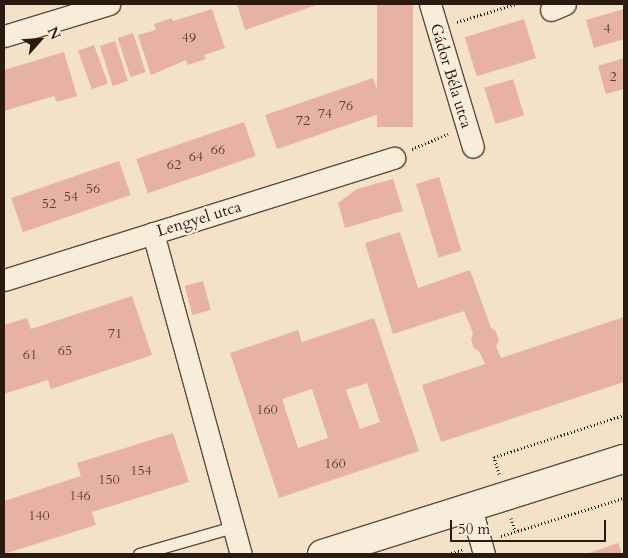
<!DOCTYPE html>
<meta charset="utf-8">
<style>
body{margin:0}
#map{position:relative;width:628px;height:558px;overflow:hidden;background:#f4e2c8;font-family:Cardo,serif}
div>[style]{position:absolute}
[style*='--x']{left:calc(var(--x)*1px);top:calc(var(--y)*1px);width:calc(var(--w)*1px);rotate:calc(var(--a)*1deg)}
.building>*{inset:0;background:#e7b1a3;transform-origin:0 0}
.path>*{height:3px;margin-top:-1.5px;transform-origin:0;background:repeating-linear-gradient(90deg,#2b1a0f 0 1px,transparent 0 3.5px)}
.roads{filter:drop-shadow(1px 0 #5d4c3d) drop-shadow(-1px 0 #5d4c3d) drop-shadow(0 1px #5d4c3d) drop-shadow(0 -1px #5d4c3d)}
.service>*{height:11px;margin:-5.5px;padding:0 5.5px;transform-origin:5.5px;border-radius:5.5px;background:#f8ecdb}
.minor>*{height:21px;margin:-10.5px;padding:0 10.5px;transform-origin:10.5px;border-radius:10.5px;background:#f8ecdb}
.tertiary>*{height:28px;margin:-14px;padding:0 14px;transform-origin:14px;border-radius:14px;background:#f8ecdb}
span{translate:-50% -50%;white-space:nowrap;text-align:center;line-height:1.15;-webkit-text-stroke:5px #f8ecdb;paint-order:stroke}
.number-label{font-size:14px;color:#5a4034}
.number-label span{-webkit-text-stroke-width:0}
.street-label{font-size:16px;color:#2b1a0f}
.frame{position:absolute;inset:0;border:5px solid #2b1a0f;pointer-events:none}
.north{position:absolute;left:15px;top:15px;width:50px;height:50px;-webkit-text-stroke:4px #f8ecdb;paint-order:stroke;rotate:64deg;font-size:14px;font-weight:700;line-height:20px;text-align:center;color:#2b1a0f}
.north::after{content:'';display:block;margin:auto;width:18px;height:22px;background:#2b1a0f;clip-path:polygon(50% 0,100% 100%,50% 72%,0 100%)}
.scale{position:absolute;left:450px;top:520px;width:156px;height:22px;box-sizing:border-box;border:2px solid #2b1a0f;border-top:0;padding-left:6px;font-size:15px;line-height:18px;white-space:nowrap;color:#2b1a0f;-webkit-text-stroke:4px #f8ecdb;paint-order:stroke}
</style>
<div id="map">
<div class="building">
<i style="clip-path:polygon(237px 4px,319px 4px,245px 30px)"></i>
<i style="left:377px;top:4px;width:36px;height:123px"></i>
<i style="clip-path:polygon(212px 9px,225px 48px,204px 55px,206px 59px,188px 65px,186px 60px,151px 75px,138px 35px,156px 30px,154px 24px,172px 18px,173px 21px)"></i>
<i style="clip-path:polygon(624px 9px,624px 39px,594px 48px,586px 20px)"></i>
<i style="left:524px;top:19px;width:41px;height:62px;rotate:73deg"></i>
<i style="left:133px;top:33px;width:41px;height:16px;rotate:72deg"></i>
<i style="left:115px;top:41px;width:42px;height:16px;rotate:72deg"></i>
<i style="left:94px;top:45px;width:41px;height:17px;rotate:70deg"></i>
<i style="clip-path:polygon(64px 52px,77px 96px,57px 102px,54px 96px,4px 111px,4px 70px)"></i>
<i style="clip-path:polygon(624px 58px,624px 89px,606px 94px,598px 66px)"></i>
<i style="left:373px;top:78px;width:36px;height:114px;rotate:71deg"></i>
<i style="left:513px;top:79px;width:38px;height:30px;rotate:73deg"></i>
<i style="left:244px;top:122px;width:36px;height:114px;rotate:71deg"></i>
<i style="left:119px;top:161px;width:36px;height:114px;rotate:71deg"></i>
<i style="left:439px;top:177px;width:77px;height:24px;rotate:73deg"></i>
<i style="clip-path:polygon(393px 179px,403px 211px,345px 228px,338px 203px,357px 189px)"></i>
<i style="clip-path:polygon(400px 232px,418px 288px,470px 270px,491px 328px,495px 330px,499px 341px,496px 346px,501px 358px,624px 317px,624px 382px,441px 442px,422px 385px,485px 364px,479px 351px,474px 348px,471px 339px,473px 333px,464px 311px,393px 334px,365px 243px)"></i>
<i style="left:203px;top:281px;width:30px;height:19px;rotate:75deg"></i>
<i style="clip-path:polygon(132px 296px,152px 355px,51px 389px,48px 380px,4px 394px,4px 325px,27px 318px,31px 329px)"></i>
<i style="clip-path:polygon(evenodd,374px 318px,419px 451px,279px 498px,230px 353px,298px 330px,302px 342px,374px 318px,367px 383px,380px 422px,360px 429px,346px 390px,367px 383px,374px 318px,312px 389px,328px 438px,298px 448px,282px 399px,312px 389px)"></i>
<i style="clip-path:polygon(173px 433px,189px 482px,92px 512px,96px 525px,4px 554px,4px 501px,81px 476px,77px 463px)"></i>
<i style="clip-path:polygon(618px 543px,622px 554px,590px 554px,589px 553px)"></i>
</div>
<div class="path">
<i style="--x:457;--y:22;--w:61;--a:-17.2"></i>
<i style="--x:412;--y:149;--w:39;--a:-23"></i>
<i style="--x:499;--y:474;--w:18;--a:-106"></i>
<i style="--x:494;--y:457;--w:137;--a:-17.9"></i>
<i style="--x:511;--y:518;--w:14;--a:73"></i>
<i style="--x:501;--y:536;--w:129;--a:-17.2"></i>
<i style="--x:448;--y:554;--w:15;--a:-16"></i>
</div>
<div class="roads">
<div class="service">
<i style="--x:139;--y:554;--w:98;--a:-16"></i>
</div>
<div class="minor">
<i style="--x:430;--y:4;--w:149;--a:73.3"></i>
<i style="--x:551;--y:10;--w:15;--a:-23"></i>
<i style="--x:4;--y:36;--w:110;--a:-16.9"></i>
<i style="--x:153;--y:233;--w:333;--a:74.7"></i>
<i style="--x:4;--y:280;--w:409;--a:-17.4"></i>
<i style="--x:471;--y:508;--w:48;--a:74.2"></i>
</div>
<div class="tertiary">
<i style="--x:322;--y:554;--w:317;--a:-17.5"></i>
</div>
</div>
<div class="number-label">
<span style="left:607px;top:29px">4</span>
<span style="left:189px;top:38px">49</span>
<span style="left:613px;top:77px">2</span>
<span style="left:346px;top:106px">76</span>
<span style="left:325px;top:114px">74</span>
<span style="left:303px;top:121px">72</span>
<span style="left:218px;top:150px">66</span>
<span style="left:196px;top:157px">64</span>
<span style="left:174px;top:165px">62</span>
<span style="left:93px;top:189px">56</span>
<span style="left:71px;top:197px">54</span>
<span style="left:49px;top:204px">52</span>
<span style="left:115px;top:334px">71</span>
<span style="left:65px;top:351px">65</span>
<span style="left:30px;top:355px">61</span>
<span style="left:267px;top:410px">160</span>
<span style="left:335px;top:464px">160</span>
<span style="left:141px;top:471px">154</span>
<span style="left:109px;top:480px">150</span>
<span style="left:80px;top:496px">146</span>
<span style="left:39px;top:516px">140</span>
</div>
<div class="street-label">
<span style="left:451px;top:76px;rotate:73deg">Gádor Béla utca</span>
<span style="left:199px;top:219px;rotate:-17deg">Lengyel utca</span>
</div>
<div class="frame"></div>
<div class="north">N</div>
<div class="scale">50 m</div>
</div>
